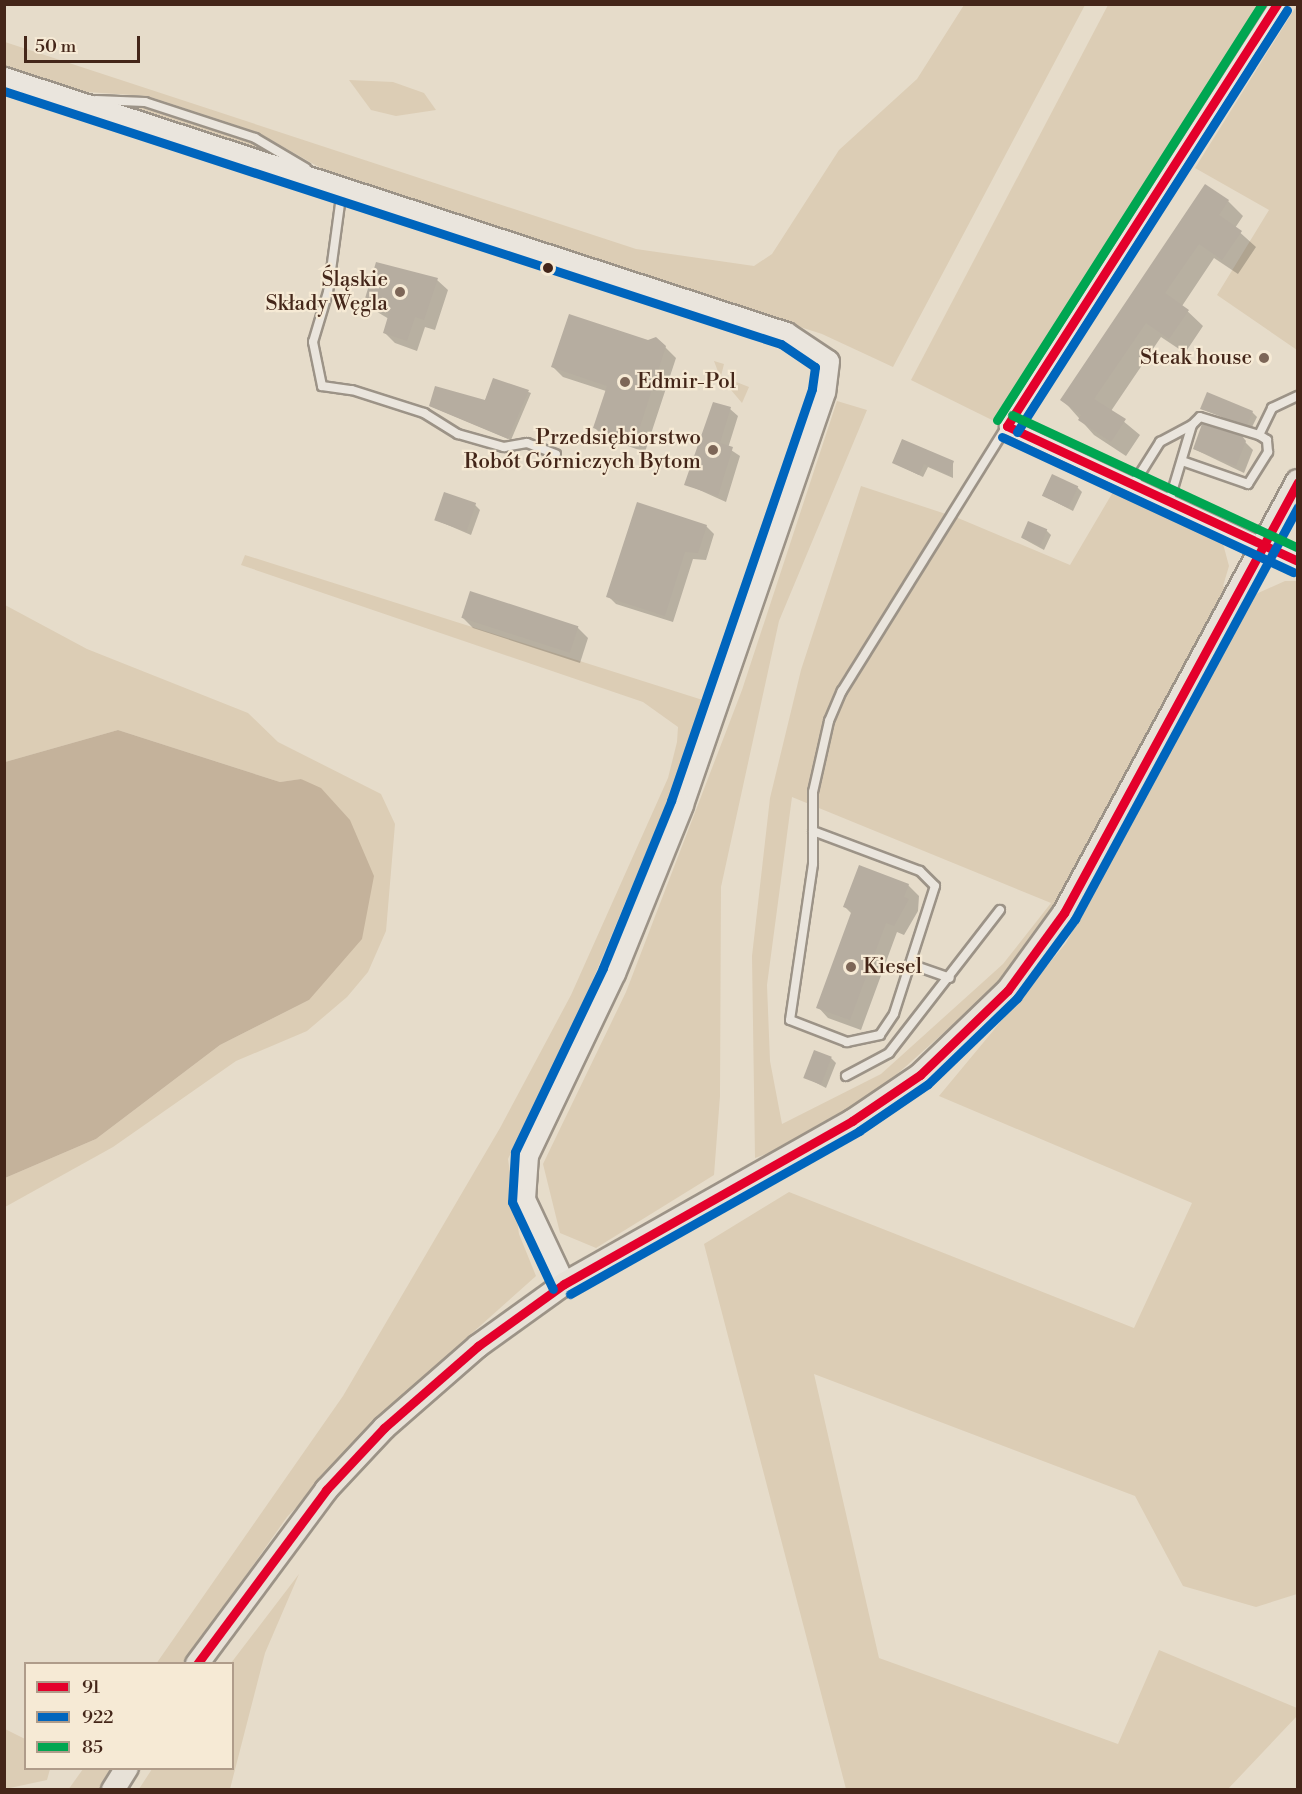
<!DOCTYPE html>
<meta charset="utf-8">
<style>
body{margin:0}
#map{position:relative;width:1302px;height:1794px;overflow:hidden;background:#e6dcca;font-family:"Libre Bodoni",serif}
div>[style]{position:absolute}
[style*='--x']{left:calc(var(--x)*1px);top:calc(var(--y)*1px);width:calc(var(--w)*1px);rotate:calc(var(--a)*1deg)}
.green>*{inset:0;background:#dccdb5}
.water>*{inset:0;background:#c4b29b}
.shadow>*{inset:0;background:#0003}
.building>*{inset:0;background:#b6ada0;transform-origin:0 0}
.roads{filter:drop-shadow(2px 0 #9c9387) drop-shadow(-2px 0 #9c9387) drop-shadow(0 2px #9c9387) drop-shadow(0 -2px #9c9387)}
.lane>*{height:8px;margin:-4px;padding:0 4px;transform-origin:4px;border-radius:4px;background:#eae5dd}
.street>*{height:15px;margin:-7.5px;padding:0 7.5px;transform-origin:7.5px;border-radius:7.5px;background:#eae5dd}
.secondary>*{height:21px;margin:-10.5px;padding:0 10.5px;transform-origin:10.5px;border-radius:10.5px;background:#eae5dd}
.primary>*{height:22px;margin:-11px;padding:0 11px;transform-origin:11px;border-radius:11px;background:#e7e1d7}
.bus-1>*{height:9px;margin:-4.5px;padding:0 4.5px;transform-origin:4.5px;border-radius:4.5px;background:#e4002b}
.bus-2>*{height:9px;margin:-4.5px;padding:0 4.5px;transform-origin:4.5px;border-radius:4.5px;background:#0065bd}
.bus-3>*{height:9px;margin:-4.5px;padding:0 4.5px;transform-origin:4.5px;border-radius:4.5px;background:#00a651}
.dots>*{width:16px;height:16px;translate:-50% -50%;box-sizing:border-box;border:3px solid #f6ead5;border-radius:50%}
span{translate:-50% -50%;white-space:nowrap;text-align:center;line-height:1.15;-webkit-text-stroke:4.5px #f6ead5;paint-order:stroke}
.poi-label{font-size:21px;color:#442619}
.right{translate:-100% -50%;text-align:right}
.left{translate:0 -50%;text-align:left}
.frame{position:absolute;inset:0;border:6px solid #442619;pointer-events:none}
.legend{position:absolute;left:24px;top:1662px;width:210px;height:108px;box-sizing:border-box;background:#f6ead5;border:2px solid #af9c8a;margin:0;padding:8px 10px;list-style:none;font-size:18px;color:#442619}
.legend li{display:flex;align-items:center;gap:12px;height:30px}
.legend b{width:30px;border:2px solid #af9c8a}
.scale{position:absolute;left:24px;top:36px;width:116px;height:27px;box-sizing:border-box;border:3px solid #442619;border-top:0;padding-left:8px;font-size:18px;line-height:21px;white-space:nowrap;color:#442619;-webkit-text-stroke:4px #f6ead5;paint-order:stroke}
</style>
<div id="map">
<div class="green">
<i style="clip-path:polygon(964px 5px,1085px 5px,893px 367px,822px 334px,340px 179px,257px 132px,147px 96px,72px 91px,5px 67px,5px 42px,636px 249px,754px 266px,772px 254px,839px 150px,917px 79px)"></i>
<i style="clip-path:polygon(1108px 5px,1269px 5px,998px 423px,911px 380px)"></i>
<i style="clip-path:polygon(1297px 5px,1298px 5px,1297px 350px,1217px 295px,1269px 210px,1195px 168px)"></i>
<i style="clip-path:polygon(349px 80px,393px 82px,424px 93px,436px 110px,396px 116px,371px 110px)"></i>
<i style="clip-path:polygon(124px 107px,144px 108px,253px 143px,270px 154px)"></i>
<i style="clip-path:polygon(714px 361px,724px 364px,721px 376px,749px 387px,742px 403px,720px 377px)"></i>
<i style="clip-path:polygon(837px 401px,867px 410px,779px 621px,721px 887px,720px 1096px,714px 1175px,596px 1248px,560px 1233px,543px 1164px,626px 992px,742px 690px)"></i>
<i style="clip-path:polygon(evenodd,861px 486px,958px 518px,1070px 565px,1113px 492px,1222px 540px,1229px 566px,1223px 586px,1228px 590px,1057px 906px,1011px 973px,886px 1084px,787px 1146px,755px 1158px,752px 956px,770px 798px,801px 670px,861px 486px,792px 797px,1051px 903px,1003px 964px,881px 1074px,782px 1124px,770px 1061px,767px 985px,792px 797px)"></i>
<i style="clip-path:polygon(245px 555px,709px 702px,586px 996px,508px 1159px,519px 1234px,536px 1276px,406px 1392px,287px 1517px,184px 1663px,156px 1664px,343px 1396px,500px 1128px,571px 995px,668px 778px,677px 742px,678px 727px,643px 702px,241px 565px)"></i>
<i style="clip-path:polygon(1285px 581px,1297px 581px,1297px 1594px,1256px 1607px,1183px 1586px,1135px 1496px,814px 1374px,879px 1658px,1118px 1744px,1159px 1650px,1297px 1708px,1297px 1716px,1228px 1789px,846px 1789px,704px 1244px,789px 1192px,1134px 1328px,1192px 1203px,939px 1096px,1066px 943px,1247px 598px)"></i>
<i style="clip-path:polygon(5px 605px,87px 649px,248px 713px,278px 742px,381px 794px,395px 824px,386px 931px,368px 972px,347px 997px,307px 1031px,236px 1061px,113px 1147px,5px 1207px,5px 1178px,96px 1139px,220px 1045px,309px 1000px,302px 779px,280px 782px,118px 730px,5px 762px)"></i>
<i style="clip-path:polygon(299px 1574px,265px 1653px,230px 1789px,139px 1789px,152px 1769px,232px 1768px,231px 1663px)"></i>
<i style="clip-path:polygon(5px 1729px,25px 1739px,26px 1768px,50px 1769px,47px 1780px,5px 1789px)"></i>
<i style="clip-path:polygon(83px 1769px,115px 1769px,101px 1789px,68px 1790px)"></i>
</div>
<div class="water">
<i style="clip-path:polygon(118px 730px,280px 782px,301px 779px,321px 788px,350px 820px,374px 876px,362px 939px,309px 1000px,220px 1045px,96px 1139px,5px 1178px,5px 762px)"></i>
</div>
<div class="shadow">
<i style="clip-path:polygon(1228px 201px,1243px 216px,1235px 228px,1256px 247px,1238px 274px,1214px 258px,1182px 306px,1203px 326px,1185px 353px,1161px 337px,1111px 411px,1140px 435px,1126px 456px,1094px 435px,1062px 399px)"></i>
<i style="clip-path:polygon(437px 280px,448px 290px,435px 330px,425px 327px,417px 351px,395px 343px,385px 333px,389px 319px,364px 304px)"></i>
<i style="clip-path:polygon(665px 347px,676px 358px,645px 452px,605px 438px,595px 428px,606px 391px,563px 377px,553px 367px)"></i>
<i style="clip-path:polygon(494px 379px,531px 393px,511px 440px,430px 406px,484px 403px)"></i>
<i style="clip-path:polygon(730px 409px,738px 416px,728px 448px,740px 456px,726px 502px,686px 484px)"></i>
<i style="clip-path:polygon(1202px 409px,1252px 412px,1257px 417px,1251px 429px)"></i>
<i style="clip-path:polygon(1245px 442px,1253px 450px,1244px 473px,1194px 449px)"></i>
<i style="clip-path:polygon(953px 462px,953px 478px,928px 467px,923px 477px,894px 463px)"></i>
<i style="clip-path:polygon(1077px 487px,1082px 492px,1073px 511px,1044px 496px)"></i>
<i style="clip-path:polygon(475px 505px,480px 510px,471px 535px,436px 520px)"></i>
<i style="clip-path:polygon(706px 526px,714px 534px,706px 560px,693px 559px,673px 622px,616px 604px,608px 596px)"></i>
<i style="clip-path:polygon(1046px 530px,1051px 535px,1044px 550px,1022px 538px)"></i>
<i style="clip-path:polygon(463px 618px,577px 627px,588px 638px,580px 663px,473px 628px)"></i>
<i style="clip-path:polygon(908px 885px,919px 896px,918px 911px,904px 935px,897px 932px,861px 1030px,828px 1018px,818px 1007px,852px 914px,845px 907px)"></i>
<i style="clip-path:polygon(831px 1058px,836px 1063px,826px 1088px,805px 1077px)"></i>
</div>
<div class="building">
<i style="clip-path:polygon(1205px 184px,1229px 200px,1219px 215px,1242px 231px,1222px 260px,1199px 244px,1165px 293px,1189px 310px,1169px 339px,1146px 323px,1094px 399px,1126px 419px,1111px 442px,1078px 420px,1081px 415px,1060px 400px)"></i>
<i style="clip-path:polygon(376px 262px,438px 278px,424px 320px,415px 317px,407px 341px,383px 333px,389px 313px,363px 305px)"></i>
<i style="clip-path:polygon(569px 314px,648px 340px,656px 337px,666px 346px,635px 442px,593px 428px,607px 386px,551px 367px)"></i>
<i style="clip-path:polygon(493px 378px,529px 390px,508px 439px,429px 406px,435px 386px,485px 400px)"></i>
<i style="clip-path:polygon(1207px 392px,1253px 411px,1247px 425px,1200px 409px)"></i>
<i style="clip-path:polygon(713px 402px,731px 407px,720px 443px,733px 447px,718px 496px,684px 485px)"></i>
<i style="clip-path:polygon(1202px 424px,1242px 436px,1246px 441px,1236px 466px,1193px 449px)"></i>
<i style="clip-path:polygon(902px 439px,954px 461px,949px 475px,924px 464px,919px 475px,892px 463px)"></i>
<i style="left:1052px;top:474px;width:29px;height:24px;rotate:25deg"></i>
<i style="left:444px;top:492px;width:34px;height:30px;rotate:19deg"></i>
<i style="clip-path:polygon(637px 502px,707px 525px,698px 553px,685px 552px,665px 616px,606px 597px)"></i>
<i style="left:1028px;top:521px;width:21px;height:18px;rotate:23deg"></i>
<i style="left:470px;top:591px;width:114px;height:28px;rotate:18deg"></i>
<i style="clip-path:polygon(859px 865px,909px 884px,904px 897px,909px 899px,894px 926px,886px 923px,850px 1020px,816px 1008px,852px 910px,843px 907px)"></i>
<i style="left:814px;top:1050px;width:19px;height:30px;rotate:21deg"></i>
</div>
<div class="roads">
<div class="lane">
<i style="--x:96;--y:100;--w:49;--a:2.3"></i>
<i style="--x:145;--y:102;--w:116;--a:18.1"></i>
<i style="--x:255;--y:138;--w:59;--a:30.5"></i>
<i style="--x:342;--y:189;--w:104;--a:97.7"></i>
<i style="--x:328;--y:292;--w:52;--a:106.7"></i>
<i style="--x:313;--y:342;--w:45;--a:78.4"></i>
<i style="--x:322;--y:386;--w:30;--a:8"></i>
<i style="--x:352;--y:390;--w:76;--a:17.7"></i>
<i style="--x:424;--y:413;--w:40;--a:32"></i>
<i style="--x:458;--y:434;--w:48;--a:15.8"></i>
<i style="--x:504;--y:447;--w:23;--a:-10"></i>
<i style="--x:527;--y:443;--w:31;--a:21"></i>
<i style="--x:1182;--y:461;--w:70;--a:19.2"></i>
<i style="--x:1248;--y:484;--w:38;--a:-58"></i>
<i style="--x:1268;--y:452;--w:12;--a:-95"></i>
<i style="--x:1267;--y:440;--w:9;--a:-148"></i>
<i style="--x:1133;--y:485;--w:51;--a:-57.9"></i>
<i style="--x:1160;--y:442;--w:36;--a:-28"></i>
<i style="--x:1169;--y:502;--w:80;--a:-73.4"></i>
<i style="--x:1192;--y:425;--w:11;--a:-45"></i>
<i style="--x:1200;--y:417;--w:62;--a:17"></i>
<i style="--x:1259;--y:435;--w:30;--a:-64"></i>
<i style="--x:1272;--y:408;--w:29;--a:-25"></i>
<i style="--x:813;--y:831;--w:114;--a:20.5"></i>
<i style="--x:920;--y:871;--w:21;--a:45"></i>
<i style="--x:935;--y:886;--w:134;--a:107.8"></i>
<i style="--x:894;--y:1014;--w:25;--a:124"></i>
<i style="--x:880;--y:1035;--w:34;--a:168"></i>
<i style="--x:847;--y:1042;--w:61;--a:-158.9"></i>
<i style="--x:790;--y:1020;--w:158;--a:-81.6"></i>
<i style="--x:813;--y:864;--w:72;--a:-90"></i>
<i style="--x:813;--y:792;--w:73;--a:-77.3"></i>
<i style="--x:829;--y:721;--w:33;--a:-67"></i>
<i style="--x:842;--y:691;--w:312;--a:-58.1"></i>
<i style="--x:910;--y:964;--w:42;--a:19.3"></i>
<i style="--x:846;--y:1076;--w:49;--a:-28.1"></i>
<i style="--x:889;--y:1053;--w:181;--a:-52.2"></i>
</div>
<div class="street">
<i style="--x:1263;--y:546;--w:283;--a:-154.9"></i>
<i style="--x:1007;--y:426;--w:501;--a:-57.39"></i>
</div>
<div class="secondary">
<i style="--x:4;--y:78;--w:823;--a:18.06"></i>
<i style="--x:786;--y:333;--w:50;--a:33.7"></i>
<i style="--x:828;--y:361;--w:31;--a:97"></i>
<i style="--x:824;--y:392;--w:437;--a:109"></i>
<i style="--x:682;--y:805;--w:181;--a:112"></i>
<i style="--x:614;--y:973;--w:202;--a:115.5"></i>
<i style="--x:527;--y:1155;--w:44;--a:93.9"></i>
<i style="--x:524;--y:1199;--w:94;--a:64.8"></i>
<i style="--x:1263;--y:546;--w:38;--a:23"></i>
</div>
<div class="primary">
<i style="--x:197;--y:1664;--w:217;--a:-53.4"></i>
<i style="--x:326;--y:1490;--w:85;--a:-46.9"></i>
<i style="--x:384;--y:1428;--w:125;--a:-41.1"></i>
<i style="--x:478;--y:1346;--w:106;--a:-35.8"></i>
<i style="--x:564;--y:1284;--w:331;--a:-29.5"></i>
<i style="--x:852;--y:1121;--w:82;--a:-34.1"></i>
<i style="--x:920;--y:1075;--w:122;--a:-44"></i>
<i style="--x:1008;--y:990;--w:95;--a:-54"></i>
<i style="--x:1064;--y:913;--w:491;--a:-61.6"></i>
<i style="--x:113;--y:1790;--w:26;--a:-58"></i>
</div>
</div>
<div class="bus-1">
<i style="--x:1007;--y:426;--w:501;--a:-57.39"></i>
<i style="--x:1007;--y:426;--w:321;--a:24.9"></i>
<i style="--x:197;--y:1664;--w:217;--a:-53.4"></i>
<i style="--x:326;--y:1490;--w:85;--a:-46.9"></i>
<i style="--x:384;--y:1428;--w:125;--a:-41.1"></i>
<i style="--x:478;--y:1346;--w:106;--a:-35.8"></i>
<i style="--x:564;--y:1284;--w:331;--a:-29.5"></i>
<i style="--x:852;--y:1121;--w:82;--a:-34.1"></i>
<i style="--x:920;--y:1075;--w:122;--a:-44"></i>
<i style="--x:1008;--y:990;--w:95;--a:-54"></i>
<i style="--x:1064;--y:913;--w:490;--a:-61.5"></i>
</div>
<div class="bus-2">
<i style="--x:4;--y:91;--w:817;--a:18.04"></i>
<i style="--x:781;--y:344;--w:41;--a:34.1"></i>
<i style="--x:815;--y:367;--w:22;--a:98"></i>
<i style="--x:812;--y:389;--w:435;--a:108.9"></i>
<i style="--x:671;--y:801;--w:180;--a:112.2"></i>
<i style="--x:603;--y:968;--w:204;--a:115.6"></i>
<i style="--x:515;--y:1152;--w:50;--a:93.4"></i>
<i style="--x:512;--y:1202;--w:96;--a:64.8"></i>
<i style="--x:1017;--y:432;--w:501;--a:-57.39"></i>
<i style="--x:1002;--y:437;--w:321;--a:24.9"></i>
<i style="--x:570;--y:1294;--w:332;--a:-29.4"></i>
<i style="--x:859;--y:1131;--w:83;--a:-34.3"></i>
<i style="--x:928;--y:1084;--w:124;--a:-44"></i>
<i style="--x:1017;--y:998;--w:98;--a:-53.7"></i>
<i style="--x:1075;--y:919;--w:468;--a:-61.6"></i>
</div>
<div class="bus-3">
<i style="--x:1012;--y:415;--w:315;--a:24.9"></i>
<i style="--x:997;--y:420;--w:493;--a:-57.5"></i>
</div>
<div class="dots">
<i style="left:548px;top:268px;background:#442619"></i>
<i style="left:400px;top:292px;background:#7d6657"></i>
<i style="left:1264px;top:358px;background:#7d6657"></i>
<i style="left:625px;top:382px;background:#7d6657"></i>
<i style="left:713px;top:450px;background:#7d6657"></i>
<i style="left:851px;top:967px;background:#7d6657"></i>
</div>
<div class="poi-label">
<span class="right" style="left:388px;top:292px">Śląskie<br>Składy Węgla</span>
<span class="right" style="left:1252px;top:358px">Steak house</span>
<span class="left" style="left:637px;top:382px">Edmir-Pol</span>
<span class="right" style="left:701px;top:450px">Przedsiębiorstwo<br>Robót Górniczych Bytom</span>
<span class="left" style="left:863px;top:967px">Kiesel</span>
</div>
<div class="frame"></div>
<ul class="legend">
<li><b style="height:8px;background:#e4002b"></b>91</li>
<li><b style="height:8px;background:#0065bd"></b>922</li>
<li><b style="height:8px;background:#00a651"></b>85</li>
</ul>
<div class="scale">50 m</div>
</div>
